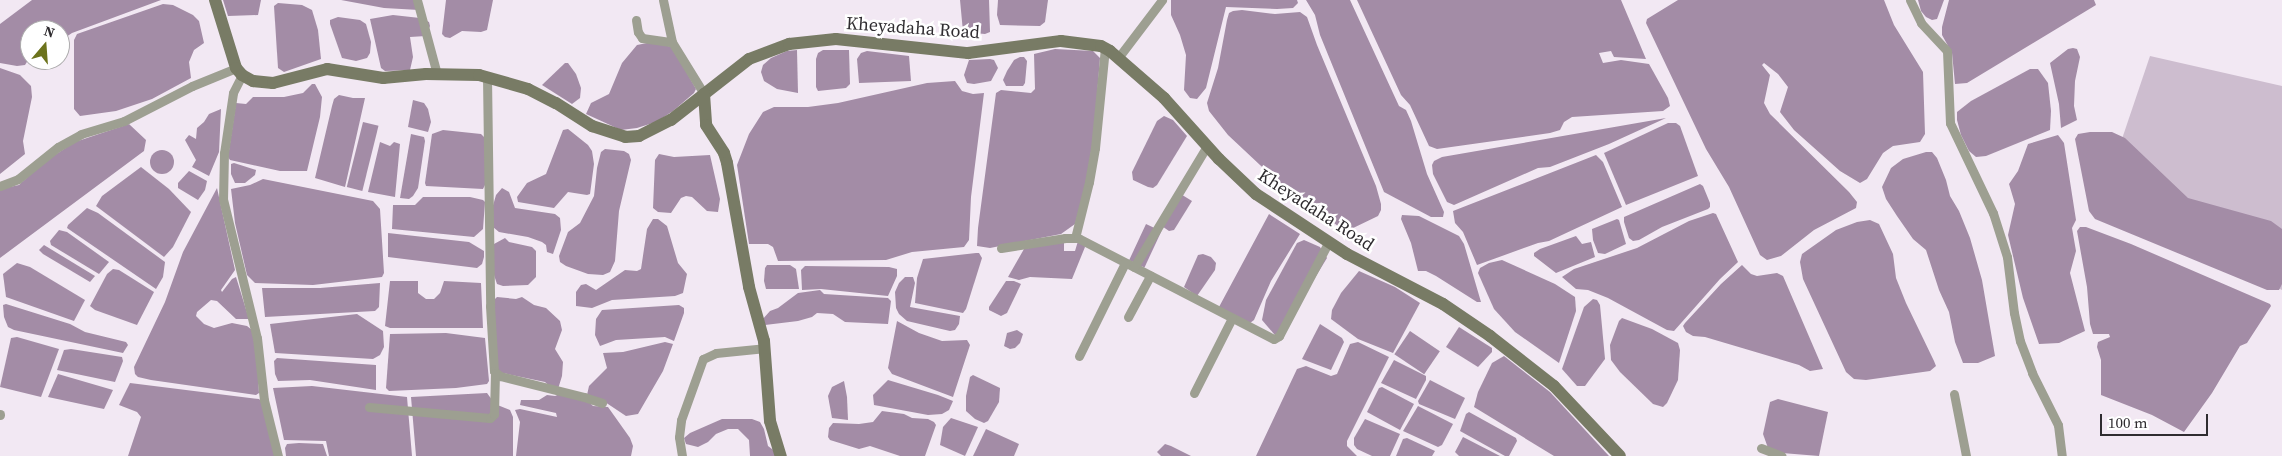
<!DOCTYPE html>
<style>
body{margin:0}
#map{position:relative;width:2282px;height:456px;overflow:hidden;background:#f2e8f3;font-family:"Source Serif 4",serif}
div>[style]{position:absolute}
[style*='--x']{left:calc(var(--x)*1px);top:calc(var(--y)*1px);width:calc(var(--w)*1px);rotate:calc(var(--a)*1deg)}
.green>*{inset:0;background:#cdbdcf}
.water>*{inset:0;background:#a38ca6;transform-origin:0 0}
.round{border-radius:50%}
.minor>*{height:9px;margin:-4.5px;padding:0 4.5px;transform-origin:4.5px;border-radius:4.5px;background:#9d9f91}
.secondary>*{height:12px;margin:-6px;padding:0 6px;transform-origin:6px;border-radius:6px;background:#787b65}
span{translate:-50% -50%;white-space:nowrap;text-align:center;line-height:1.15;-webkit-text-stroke:5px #fff;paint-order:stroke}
.street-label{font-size:18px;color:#2f2c30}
.north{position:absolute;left:20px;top:20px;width:50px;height:50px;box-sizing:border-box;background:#fff;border:1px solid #acabac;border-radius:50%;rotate:18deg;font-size:14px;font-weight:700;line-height:20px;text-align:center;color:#2f2c30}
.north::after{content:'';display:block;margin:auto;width:18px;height:22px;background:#6c731c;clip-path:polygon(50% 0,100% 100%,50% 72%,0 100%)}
.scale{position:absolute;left:2100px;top:414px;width:108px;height:22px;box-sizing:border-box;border:2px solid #2f2c30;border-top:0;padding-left:6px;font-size:15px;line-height:18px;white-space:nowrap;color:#2f2c30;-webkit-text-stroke:4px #fff;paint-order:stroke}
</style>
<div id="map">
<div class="green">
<i style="clip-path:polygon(2150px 56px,2282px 86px,2282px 290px,2100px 204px)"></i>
</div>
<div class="water">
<i style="clip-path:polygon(32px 0,161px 0,72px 33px,60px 41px,60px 30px,30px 30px,30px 57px,25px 65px,17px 66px,0 63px,0 24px)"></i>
<i style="clip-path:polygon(223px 0,261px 0,258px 15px,228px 16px)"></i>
<i style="clip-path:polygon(341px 0,415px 0,419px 10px,384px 8px)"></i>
<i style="clip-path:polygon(446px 0,493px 0,487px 30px,481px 32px,462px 31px,450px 38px,445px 37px,442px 34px)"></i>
<i style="clip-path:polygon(960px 0,989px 0,990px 32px,985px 34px,963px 32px)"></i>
<i style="clip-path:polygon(998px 0,1048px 0,1045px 22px,1040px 26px,1000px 25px,997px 15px)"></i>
<i style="clip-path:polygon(1171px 0,1297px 0,1298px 3px,1293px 8px,1277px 9px,1226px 7px,1206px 88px,1197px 99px,1190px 98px,1184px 90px,1186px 55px,1180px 35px,1171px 15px)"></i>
<i style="clip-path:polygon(1306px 0,1350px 0,1399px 106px,1406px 110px,1411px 121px,1427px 174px,1444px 212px,1443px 217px,1431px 217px,1384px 192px,1320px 35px,1315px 15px)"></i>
<i style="clip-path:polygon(1357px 0,1621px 0,1646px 59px,1614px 57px,1611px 51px,1599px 53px,1603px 63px,1621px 60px,1649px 64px,1668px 98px,1670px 106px,1663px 111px,1572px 117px,1564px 122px,1560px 130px,1550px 133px,1437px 149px,1429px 146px,1410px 105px,1401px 95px)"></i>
<i style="clip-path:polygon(1678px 0,1884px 0,1894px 25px,1923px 72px,1925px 134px,1920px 142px,1893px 146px,1883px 153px,1867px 179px,1860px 183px,1840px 171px,1794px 130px,1780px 112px,1788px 87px,1778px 74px,1764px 63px,1762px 65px,1770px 75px,1764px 103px,1770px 114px,1849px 192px,1857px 202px,1856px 208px,1814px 230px,1781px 256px,1767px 260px,1760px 255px,1729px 187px,1706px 149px,1646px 23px,1647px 19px)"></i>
<i style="clip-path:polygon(1918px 0,1944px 0,1937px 19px,1932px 20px,1926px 17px,1921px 11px)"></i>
<i style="clip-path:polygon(1949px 0,2094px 0,2096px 5px,1967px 83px,1955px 84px,1952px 53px,1942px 35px,1942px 27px)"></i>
<i style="clip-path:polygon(278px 3px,302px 5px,312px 10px,318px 30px,321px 59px,284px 72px,278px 68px,274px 6px)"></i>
<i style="clip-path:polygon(163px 4px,173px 5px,193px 15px,199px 21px,204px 43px,194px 50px,189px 62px,191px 78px,152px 99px,116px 111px,80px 116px,74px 109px,74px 40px,77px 34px)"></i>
<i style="clip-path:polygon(1242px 10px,1275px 14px,1300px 12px,1307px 17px,1317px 45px,1376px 186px,1381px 204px,1381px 210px,1378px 216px,1349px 230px,1342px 229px,1276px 180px,1228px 135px,1209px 111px,1207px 103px,1218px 68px,1227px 20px,1229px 13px,1233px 11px)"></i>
<i style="clip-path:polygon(393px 15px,420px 18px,429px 22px,430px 26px,426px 36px,410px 37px,413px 57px,410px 70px,385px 71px,381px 68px,370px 19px)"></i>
<i style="clip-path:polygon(338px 17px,360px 20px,366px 24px,371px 42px,370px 53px,367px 58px,356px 61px,342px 58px,330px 24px,330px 20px)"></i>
<i style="clip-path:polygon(652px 42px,672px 47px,696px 89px,694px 93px,673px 111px,656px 122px,637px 128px,621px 130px,586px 114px,591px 103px,609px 94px,622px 63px,637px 45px)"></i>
<i style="clip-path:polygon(2073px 48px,2077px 49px,2080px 57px,2075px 81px,2074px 106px,2077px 120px,2061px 128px,2059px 104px,2050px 63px,2068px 49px)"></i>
<i style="clip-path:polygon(1055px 49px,1093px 51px,1100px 58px,1094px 134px,1085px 188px,1075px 224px,1061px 234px,990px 248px,977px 246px,978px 228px,996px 93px,1001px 90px,1031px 93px,1035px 89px,1034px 54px)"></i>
<i style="clip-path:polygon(797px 50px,798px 93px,777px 89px,764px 81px,761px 72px,763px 65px,771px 58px,787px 51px)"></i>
<i style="clip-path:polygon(823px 50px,849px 50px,850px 84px,846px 88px,818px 91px,816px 87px,816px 59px,818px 53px)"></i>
<i style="clip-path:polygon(867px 51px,909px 56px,911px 81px,859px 83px,857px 59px,861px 53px)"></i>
<i style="clip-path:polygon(1020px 57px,1024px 57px,1027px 61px,1025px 83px,1023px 86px,1006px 86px,1003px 80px,1007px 71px,1014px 60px)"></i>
<i style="clip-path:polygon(990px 59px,994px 60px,998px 68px,991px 81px,974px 84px,967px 83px,964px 75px,969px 60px)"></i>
<i style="clip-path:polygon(565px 63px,568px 63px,576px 74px,581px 88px,580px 98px,572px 104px,542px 85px)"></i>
<i style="clip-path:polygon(0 68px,20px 75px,31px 86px,32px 97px,23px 141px,25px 154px,0 174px)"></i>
<i style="clip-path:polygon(2030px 69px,2038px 69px,2048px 83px,2051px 111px,2050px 130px,1986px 156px,1976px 157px,1969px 151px,1961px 135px,1957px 120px,1957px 112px,1971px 101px)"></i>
<i style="clip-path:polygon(955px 81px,962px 91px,973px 94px,984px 93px,971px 197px,969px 240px,964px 247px,912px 252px,886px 260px,778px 261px,773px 247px,768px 244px,749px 244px,737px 165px,749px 134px,763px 112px,774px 107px,808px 107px,838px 103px,927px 83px)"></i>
<i style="clip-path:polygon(312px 84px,315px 84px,322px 97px,320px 117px,307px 171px,280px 171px,230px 160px,228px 157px,236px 103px,246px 104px,253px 97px,284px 97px,303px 93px)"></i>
<i style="clip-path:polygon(339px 95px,353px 98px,365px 98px,345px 187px,315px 178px,332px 106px,334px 99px)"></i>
<i style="clip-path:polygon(413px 100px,424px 103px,428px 109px,431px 122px,428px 132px,408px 127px)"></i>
<i style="clip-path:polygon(221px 109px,219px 152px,209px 176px,192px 167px,196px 160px,185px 140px,189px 135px,196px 139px,197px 128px,204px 122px,209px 114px)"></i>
<i style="clip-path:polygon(1164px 116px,1173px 120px,1187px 136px,1157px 185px,1153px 188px,1148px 187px,1133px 180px,1132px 172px,1157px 121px)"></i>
<i style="clip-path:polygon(1666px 118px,1609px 144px,1550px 167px,1538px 168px,1454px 205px,1447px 202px,1433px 174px,1432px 165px,1434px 161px,1442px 157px)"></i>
<i style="left:363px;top:122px;width:16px;height:67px;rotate:14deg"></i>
<i style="clip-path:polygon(1668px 123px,1676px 123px,1680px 126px,1698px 176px,1626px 205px,1604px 153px)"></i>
<i style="clip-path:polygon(129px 124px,146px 140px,144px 151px,0 258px,0 189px,19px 185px,44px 162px,75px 142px)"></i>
<i style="clip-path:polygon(568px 129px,588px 145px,592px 151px,594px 164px,590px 194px,587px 195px,568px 192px,554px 208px,518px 202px,517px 197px,527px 183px,546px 174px,563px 130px)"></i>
<i style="clip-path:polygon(443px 130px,481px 134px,486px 139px,486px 183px,483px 189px,426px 186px,425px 183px,432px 134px)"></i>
<i style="clip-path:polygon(2090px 132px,2112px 132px,2125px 138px,2188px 198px,2271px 221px,2282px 229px,2282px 284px,2279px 290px,2267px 290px,2095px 219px,2089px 211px,2075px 139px,2078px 134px)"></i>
<i style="clip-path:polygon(411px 134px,424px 137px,425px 141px,418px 188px,413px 196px,409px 199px,400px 198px)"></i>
<i style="clip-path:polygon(2058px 135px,2064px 143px,2076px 220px,2072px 228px,2076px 251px,2070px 273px,2085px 331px,2059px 343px,2039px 344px,2023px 298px,2008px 235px,2015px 204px,2009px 184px,2018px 171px,2028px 144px)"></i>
<i style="clip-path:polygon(380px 142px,390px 146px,394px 142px,400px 144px,395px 197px,368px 192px)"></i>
<i style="clip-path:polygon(605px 149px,624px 151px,629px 154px,631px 160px,619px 211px,615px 261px,610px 272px,603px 275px,588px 274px,566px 266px,560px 262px,559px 256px,568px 232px,580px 223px,594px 196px,597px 168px,601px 152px)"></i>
<i class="round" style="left:150px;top:150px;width:24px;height:24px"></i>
<i style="clip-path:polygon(1926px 152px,1932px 152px,1937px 158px,1946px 180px,1950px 196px,1959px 211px,1970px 238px,1982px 280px,1995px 356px,1978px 363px,1963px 363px,1955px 342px,1949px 312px,1939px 290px,1926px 250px,1913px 239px,1897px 216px,1886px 199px,1882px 187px,1891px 168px,1903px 159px)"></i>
<i style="clip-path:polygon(659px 154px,674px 157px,710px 155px,720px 199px,718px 212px,707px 211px,692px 197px,686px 196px,681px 198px,671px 213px,658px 212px,653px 208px,655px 160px)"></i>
<i style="clip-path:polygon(1596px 155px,1603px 162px,1622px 207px,1549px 241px,1538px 243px,1477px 265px,1463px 232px,1455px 223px,1453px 211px)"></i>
<i style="clip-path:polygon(234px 163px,256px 170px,255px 175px,245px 183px,235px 183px,231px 174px,231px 164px)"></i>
<i style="clip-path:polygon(141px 167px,169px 189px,191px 212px,173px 247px,164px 257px,96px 206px,102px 196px)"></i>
<i style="clip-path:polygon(189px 171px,207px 181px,205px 190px,198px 200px,178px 188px,178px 183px)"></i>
<i style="clip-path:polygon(263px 179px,373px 201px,380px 209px,384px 273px,382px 277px,313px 285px,255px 283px,247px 275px,235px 223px,231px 189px,250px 185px)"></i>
<i style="clip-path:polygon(1700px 184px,1703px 186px,1710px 203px,1710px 207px,1708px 209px,1662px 227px,1639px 240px,1633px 241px,1629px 238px,1624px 222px,1624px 217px)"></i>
<i style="clip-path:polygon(217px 188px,235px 270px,221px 290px,222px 292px,232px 279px,236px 277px,249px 319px,236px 319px,217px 301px,211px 300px,197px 312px,196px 316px,204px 324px,214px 328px,232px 323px,247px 326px,252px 330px,257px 359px,259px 393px,256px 395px,151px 380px,138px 377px,135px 374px,134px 367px,165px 302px,183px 252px)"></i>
<i style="clip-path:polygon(502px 188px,509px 192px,515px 208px,555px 214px,560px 218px,561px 230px,553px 254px,547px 252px,546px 245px,542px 242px,528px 237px,499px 232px,493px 227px,490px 216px,496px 195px)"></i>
<i style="clip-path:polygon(1179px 193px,1192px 201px,1174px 230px,1169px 231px,1159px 224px)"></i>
<i style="clip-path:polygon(423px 197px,470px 197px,483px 200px,485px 202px,483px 229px,474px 237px,392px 229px,393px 205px,415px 205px)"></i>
<i style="clip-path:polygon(87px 208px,98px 213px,165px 262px,163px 277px,156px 289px,67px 228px,68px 225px)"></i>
<i style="clip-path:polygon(1713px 213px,1716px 214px,1738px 262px,1720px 279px,1674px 331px,1667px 330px,1608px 298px,1588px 290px,1576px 289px,1562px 277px,1574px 269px,1637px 248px,1689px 221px)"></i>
<i style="clip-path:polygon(1269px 214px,1300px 234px,1271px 281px,1254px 320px,1250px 323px,1219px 307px)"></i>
<i style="clip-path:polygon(1402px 215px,1419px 216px,1459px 236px,1464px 244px,1481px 302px,1477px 302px,1436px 276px,1426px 271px,1418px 271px,1411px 243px,1401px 219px)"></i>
<i style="clip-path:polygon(653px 219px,658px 219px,667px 226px,678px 263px,687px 274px,683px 293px,675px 296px,612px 300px,592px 308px,576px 306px,576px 292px,581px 285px,586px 284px,596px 290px,625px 270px,637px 271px,641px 269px,647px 229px)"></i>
<i style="clip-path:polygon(1617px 219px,1619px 220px,1626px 244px,1605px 254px,1598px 253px,1593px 240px,1592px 229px)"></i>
<i style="clip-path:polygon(1870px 220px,1879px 224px,1893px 254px,1896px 278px,1906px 303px,1934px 361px,1936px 366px,1930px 371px,1866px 380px,1854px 379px,1846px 372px,1803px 279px,1800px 262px,1802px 254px,1836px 230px,1857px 222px)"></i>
<i style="left:1146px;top:224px;width:17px;height:40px;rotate:25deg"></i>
<i style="clip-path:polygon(2080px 227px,2086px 227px,2131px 244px,2270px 304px,2271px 306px,2247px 343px,2240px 346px,2212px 393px,2184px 432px,2152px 415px,2101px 395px,2101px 360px,2097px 347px,2098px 342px,2110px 337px,2109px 334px,2093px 334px,2090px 324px,2087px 287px,2077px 231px)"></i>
<i style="clip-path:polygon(59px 230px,67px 232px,109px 262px,99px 274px,51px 245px,50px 241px)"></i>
<i style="clip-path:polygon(388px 233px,469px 242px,484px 251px,484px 257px,482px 264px,477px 268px,388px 257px)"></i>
<i style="clip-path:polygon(1576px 236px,1582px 244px,1591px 242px,1595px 257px,1556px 273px,1534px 256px,1534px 253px,1540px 249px)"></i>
<i style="clip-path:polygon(505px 238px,509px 242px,532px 247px,536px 251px,536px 277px,528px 285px,503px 286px,497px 284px,494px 275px,494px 244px)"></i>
<i style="clip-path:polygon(1304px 240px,1320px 247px,1327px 258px,1280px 335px,1274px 334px,1262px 320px,1266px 300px,1297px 243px)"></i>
<i style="clip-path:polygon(1064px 241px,1064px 251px,1075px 251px,1078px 241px,1084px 243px,1085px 247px,1072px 279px,1030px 277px,1019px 280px,1008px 277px,1024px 249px)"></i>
<i style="clip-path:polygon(44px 245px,95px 276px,90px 282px,43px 254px,39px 250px)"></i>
<i style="clip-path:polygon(976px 253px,979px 253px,982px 258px,966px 309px,963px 313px,915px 303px,917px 278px,923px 259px)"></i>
<i style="clip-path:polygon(1203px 254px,1211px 257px,1216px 263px,1215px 270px,1197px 296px,1184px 287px,1198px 255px)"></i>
<i style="clip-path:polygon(1502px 260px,1555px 284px,1575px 297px,1576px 311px,1559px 363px,1515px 332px,1494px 309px,1478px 273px,1480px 268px,1489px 263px)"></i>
<i style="clip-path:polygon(17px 263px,30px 267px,85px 300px,74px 321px,6px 297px,3px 274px)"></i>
<i style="clip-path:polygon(767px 265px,790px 265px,796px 269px,799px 289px,766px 289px,764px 281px,765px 268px)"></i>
<i style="clip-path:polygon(1742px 265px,1751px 274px,1757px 276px,1777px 273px,1783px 276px,1823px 369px,1810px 371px,1799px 365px,1705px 337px,1693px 336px,1686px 332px,1683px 326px,1685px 323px,1721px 284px)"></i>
<i style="clip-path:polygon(805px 266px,889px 267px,897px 269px,897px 276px,888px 296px,821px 289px,802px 290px,801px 270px)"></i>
<i style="clip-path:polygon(113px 269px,119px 270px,154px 292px,137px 325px,95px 310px,90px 306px,107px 274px)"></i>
<i style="clip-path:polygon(1359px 271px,1395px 287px,1420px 303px,1393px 353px,1358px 339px,1331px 319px,1332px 310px,1341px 293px)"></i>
<i style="clip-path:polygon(905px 277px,913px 277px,915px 283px,910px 307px,960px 316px,959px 324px,955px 330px,950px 331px,907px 321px,899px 314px,896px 308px,895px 292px,899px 283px)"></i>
<i style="clip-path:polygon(390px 281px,418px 281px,418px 293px,426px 299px,434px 299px,440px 293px,444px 281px,481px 283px,483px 328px,390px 328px,385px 326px)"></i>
<i style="clip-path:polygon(1006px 281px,1014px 281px,1021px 284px,1007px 313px,1001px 316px,989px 310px,989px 307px)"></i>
<i style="clip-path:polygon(380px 283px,379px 307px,375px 311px,265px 317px,262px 288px,320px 288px)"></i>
<i style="clip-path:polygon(820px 290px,824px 294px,888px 298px,891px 301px,888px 324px,845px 322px,833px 314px,817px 313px,812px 317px,798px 321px,765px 325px,762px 320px,770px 311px,778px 308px,798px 293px)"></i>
<i style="clip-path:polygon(497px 297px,516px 299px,522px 297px,534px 305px,546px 308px,560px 321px,562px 330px,555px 349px,563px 362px,562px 376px,558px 389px,553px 389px,545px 382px,498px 372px,494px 316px,495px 299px)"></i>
<i style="clip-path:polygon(1593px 299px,1597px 300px,1600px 305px,1605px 359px,1585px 386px,1577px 386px,1562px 369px,1584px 307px)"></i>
<i style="clip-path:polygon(6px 304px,70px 324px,85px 332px,126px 342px,128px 345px,123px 353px,14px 330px,8px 327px,4px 317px,3px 305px)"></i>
<i style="clip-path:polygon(679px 305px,684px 308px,684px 313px,674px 341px,665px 337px,616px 340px,600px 346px,595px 335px,596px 319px,602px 310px)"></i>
<i style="clip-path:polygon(357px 314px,383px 331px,384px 347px,380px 355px,373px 359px,275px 353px,270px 324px)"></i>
<i style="clip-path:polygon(1622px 318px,1652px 329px,1678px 343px,1680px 350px,1678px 380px,1667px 403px,1663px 407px,1653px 404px,1620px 372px,1611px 360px,1610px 345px,1619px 321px)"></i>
<i style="clip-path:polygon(897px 321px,919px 333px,942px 341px,967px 340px,970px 345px,953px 397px,892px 374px,888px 368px)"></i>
<i style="clip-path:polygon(1320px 324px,1342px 338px,1344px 342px,1331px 370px,1302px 359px)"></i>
<i style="clip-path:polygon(1459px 327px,1492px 348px,1492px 352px,1478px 367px,1446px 347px)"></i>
<i style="clip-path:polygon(1017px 330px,1023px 334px,1020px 343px,1015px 348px,1010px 349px,1004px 346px,1007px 333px)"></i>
<i style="left:1410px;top:331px;width:36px;height:28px;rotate:34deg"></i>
<i style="clip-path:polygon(446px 333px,485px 338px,489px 381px,487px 384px,456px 388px,389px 391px,386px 388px,390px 334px)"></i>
<i style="clip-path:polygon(17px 337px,59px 349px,41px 397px,0 387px,11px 338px)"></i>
<i style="clip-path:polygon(665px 342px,673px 344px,663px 371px,638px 414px,626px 416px,605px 402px,587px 395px,589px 386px,607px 368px,603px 353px,623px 352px)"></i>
<i style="clip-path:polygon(1358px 342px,1389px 357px,1347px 441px,1347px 446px,1357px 456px,1256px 456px,1297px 369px,1306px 366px,1331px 376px,1337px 374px,1350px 344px)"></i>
<i style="clip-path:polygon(71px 349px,122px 357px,123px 361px,115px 382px,57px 370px,64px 350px)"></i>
<i style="clip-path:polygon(1504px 356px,1550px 392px,1609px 456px,1554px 456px,1474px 407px,1478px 392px,1492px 363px)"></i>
<i style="clip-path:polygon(277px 358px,376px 365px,376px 390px,310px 380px,278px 381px,275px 374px,274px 361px)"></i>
<i style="clip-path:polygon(1394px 360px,1426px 376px,1426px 380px,1416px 399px,1381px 383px)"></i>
<i style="clip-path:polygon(58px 374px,113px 390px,104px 409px,48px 397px)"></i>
<i style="clip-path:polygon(973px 375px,1000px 388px,999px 402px,988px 421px,984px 423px,975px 419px,966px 411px,966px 396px,970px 377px)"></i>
<i style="clip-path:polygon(888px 380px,938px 395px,953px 401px,949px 410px,942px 414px,928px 415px,874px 405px,873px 395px)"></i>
<i style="clip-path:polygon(1430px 380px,1465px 398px,1455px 419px,1419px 404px,1418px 401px)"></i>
<i style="clip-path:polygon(844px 381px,847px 397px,848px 420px,832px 418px,828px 396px,832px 387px)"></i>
<i style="clip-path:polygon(130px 383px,259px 399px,263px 403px,275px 456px,128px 456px,141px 417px,137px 412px,119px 405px)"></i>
<i style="clip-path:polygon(312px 386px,407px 397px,412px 456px,329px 456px,326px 441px,284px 440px,273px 388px)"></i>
<i style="clip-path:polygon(1382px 387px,1414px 404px,1400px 430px,1367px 412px,1379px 388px)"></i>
<i style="clip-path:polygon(487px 393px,495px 404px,510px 410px,513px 417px,513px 456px,416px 456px,411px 397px)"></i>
<i style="clip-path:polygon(562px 393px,586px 399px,593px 406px,608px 407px,630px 438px,633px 446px,631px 456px,516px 456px,520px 422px,515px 410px,520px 409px,557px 417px,556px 413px,520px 405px,521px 400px,539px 400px,547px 395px,555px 396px)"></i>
<i style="clip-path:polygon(1778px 399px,1828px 412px,1819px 456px,1782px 453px,1768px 448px,1763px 434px,1770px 402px)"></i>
<i style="clip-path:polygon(1418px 406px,1453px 424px,1442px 445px,1438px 447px,1403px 431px)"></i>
<i style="clip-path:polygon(882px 411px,904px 414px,912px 418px,928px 419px,934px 422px,936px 425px,925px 456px,900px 456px,870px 446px,859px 449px,830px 440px,828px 437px,829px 428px,833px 423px,859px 424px,873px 422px)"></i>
<i style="clip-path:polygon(1469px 412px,1516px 438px,1517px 441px,1509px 456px,1505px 456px,1460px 431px,1466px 414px)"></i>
<i style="clip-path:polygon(951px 418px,978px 427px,965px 456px,940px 445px,943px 427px)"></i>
<i style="clip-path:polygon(722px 419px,752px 419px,760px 422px,764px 429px,768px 446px,776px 452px,776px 456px,750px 456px,749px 440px,738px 429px,728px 429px,716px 434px,708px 442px,698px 447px,686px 444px,684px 438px,690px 433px)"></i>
<i style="clip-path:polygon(1365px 419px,1400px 434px,1390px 456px,1372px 456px,1357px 449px,1354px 445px,1354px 438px)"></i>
<i style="clip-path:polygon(986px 429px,1019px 444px,1014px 456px,973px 456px)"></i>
<i style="clip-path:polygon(1463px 437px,1467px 439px,1500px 456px,1459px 456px,1455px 452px)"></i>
<i style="clip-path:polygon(1407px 438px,1435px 451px,1432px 456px,1396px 456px,1403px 439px)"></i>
<i style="clip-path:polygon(299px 443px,323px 444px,327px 456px,286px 456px,285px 448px,287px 444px)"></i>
<i style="clip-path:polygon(1165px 444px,1171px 446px,1191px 456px,1161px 456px,1157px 452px)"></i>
</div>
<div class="minor">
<i style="--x:417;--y:0;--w:77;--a:74.9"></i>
<i style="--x:663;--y:0;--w:43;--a:77.9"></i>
<i style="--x:672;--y:42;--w:61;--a:58.4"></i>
<i style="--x:1910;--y:0;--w:25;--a:64"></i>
<i style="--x:1921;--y:23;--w:38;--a:47"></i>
<i style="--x:1947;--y:51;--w:72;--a:87.6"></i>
<i style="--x:1950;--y:123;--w:100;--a:64.5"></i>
<i style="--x:1993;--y:213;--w:46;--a:72.3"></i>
<i style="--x:2007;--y:257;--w:56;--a:82.9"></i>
<i style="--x:2014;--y:313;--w:29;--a:78"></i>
<i style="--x:2020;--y:341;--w:34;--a:69"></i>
<i style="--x:2032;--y:373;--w:58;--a:63.4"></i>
<i style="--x:2058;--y:425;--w:31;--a:83"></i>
<i style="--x:636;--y:20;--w:12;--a:81"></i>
<i style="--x:638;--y:32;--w:7;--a:56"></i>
<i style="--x:642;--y:38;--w:30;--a:8"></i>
<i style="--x:1118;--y:58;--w:73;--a:-52.8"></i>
<i style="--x:242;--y:75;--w:20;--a:117"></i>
<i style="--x:233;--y:93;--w:61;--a:98.5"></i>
<i style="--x:224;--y:153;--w:46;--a:91.2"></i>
<i style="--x:223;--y:199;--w:143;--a:76.3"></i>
<i style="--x:257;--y:338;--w:62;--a:83.6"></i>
<i style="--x:264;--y:400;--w:58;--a:76"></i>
<i style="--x:487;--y:77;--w:229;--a:89.2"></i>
<i style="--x:490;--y:306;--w:65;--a:86.5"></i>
<i style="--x:494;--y:371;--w:8;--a:40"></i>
<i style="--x:500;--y:376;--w:87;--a:14"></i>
<i style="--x:584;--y:397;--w:19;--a:18"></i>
<i style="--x:0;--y:186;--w:19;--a:-21"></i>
<i style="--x:18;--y:179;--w:51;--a:-38.7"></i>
<i style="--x:58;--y:147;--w:26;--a:-29"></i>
<i style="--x:81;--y:134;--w:45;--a:-16.8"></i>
<i style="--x:124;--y:121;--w:76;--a:-27.2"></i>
<i style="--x:192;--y:86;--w:48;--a:-22.2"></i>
<i style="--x:1075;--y:238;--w:58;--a:-76"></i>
<i style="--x:1089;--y:182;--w:35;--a:-80"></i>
<i style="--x:1095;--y:148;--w:100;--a:-84.3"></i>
<i style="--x:1001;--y:248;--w:65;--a:-8.9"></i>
<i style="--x:1065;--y:238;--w:13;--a:0"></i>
<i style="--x:1078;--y:238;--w:220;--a:27.3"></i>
<i style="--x:1274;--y:339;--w:6;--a:-31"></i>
<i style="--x:1279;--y:336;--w:105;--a:-62.2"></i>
<i style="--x:1134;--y:267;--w:141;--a:-58.9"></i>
<i style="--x:1128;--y:317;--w:47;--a:-61.8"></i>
<i style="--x:1079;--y:356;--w:104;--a:-63.7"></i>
<i style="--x:1194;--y:393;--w:84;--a:-63.1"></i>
<i style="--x:1954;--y:394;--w:63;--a:79"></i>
<i style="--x:369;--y:407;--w:121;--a:5.2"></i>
<i style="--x:490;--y:418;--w:6;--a:-45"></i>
<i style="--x:494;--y:414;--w:41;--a:-88.6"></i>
<i style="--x:0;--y:414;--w:1;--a:90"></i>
<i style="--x:1761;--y:448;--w:22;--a:21"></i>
<i style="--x:682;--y:456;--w:19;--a:-99"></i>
<i style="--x:679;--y:437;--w:17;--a:-83"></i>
<i style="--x:681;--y:420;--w:65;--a:-70.2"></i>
<i style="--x:703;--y:359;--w:14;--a:-25"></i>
<i style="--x:716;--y:353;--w:49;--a:-5.8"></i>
</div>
<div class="secondary">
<i style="--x:215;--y:0;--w:71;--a:72.8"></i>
<i style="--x:236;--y:68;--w:9;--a:49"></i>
<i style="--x:242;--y:75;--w:13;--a:29"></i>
<i style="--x:253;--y:81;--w:20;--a:6"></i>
<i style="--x:273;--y:83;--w:56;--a:-14.5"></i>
<i style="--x:327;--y:69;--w:57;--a:9.1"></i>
<i style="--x:383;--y:78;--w:43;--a:-5.3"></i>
<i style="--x:426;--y:74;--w:53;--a:1.1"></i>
<i style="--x:479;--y:75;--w:51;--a:15.9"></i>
<i style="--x:528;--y:89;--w:31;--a:27"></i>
<i style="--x:556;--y:103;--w:43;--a:32.6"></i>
<i style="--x:592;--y:126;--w:35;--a:18"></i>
<i style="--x:625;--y:137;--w:14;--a:-4"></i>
<i style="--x:639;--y:136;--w:36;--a:-27"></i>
<i style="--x:671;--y:120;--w:99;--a:-38"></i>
<i style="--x:749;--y:59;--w:43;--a:-20.6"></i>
<i style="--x:789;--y:44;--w:47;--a:-6.1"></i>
<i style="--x:836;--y:39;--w:133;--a:6.1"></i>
<i style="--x:968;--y:53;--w:94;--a:-7.4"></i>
<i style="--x:1061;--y:41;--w:40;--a:7.1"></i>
<i style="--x:1101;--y:46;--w:10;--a:29"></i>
<i style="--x:1110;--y:51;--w:72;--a:41"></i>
<i style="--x:1164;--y:98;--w:82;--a:48"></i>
<i style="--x:1219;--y:159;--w:51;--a:43.4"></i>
<i style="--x:1256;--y:194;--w:109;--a:33.4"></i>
<i style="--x:1347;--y:254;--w:108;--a:27.5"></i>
<i style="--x:1443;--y:304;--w:57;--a:34.2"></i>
<i style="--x:1490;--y:336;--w:81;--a:38"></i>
<i style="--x:1554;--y:386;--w:96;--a:46.7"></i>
<i style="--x:704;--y:94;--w:31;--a:86"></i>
<i style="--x:706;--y:125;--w:33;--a:57"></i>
<i style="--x:724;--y:153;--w:10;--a:73"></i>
<i style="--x:727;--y:163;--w:126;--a:79.9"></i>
<i style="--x:749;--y:287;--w:56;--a:74.5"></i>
<i style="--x:764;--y:341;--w:80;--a:85.7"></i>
<i style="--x:770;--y:421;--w:37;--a:73"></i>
</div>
<div class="street-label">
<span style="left:913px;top:28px;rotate:4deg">Kheyadaha Road</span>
<span style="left:1316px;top:210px;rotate:33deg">Kheyadaha Road</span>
</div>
<div class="north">N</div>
<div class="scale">100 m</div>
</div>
